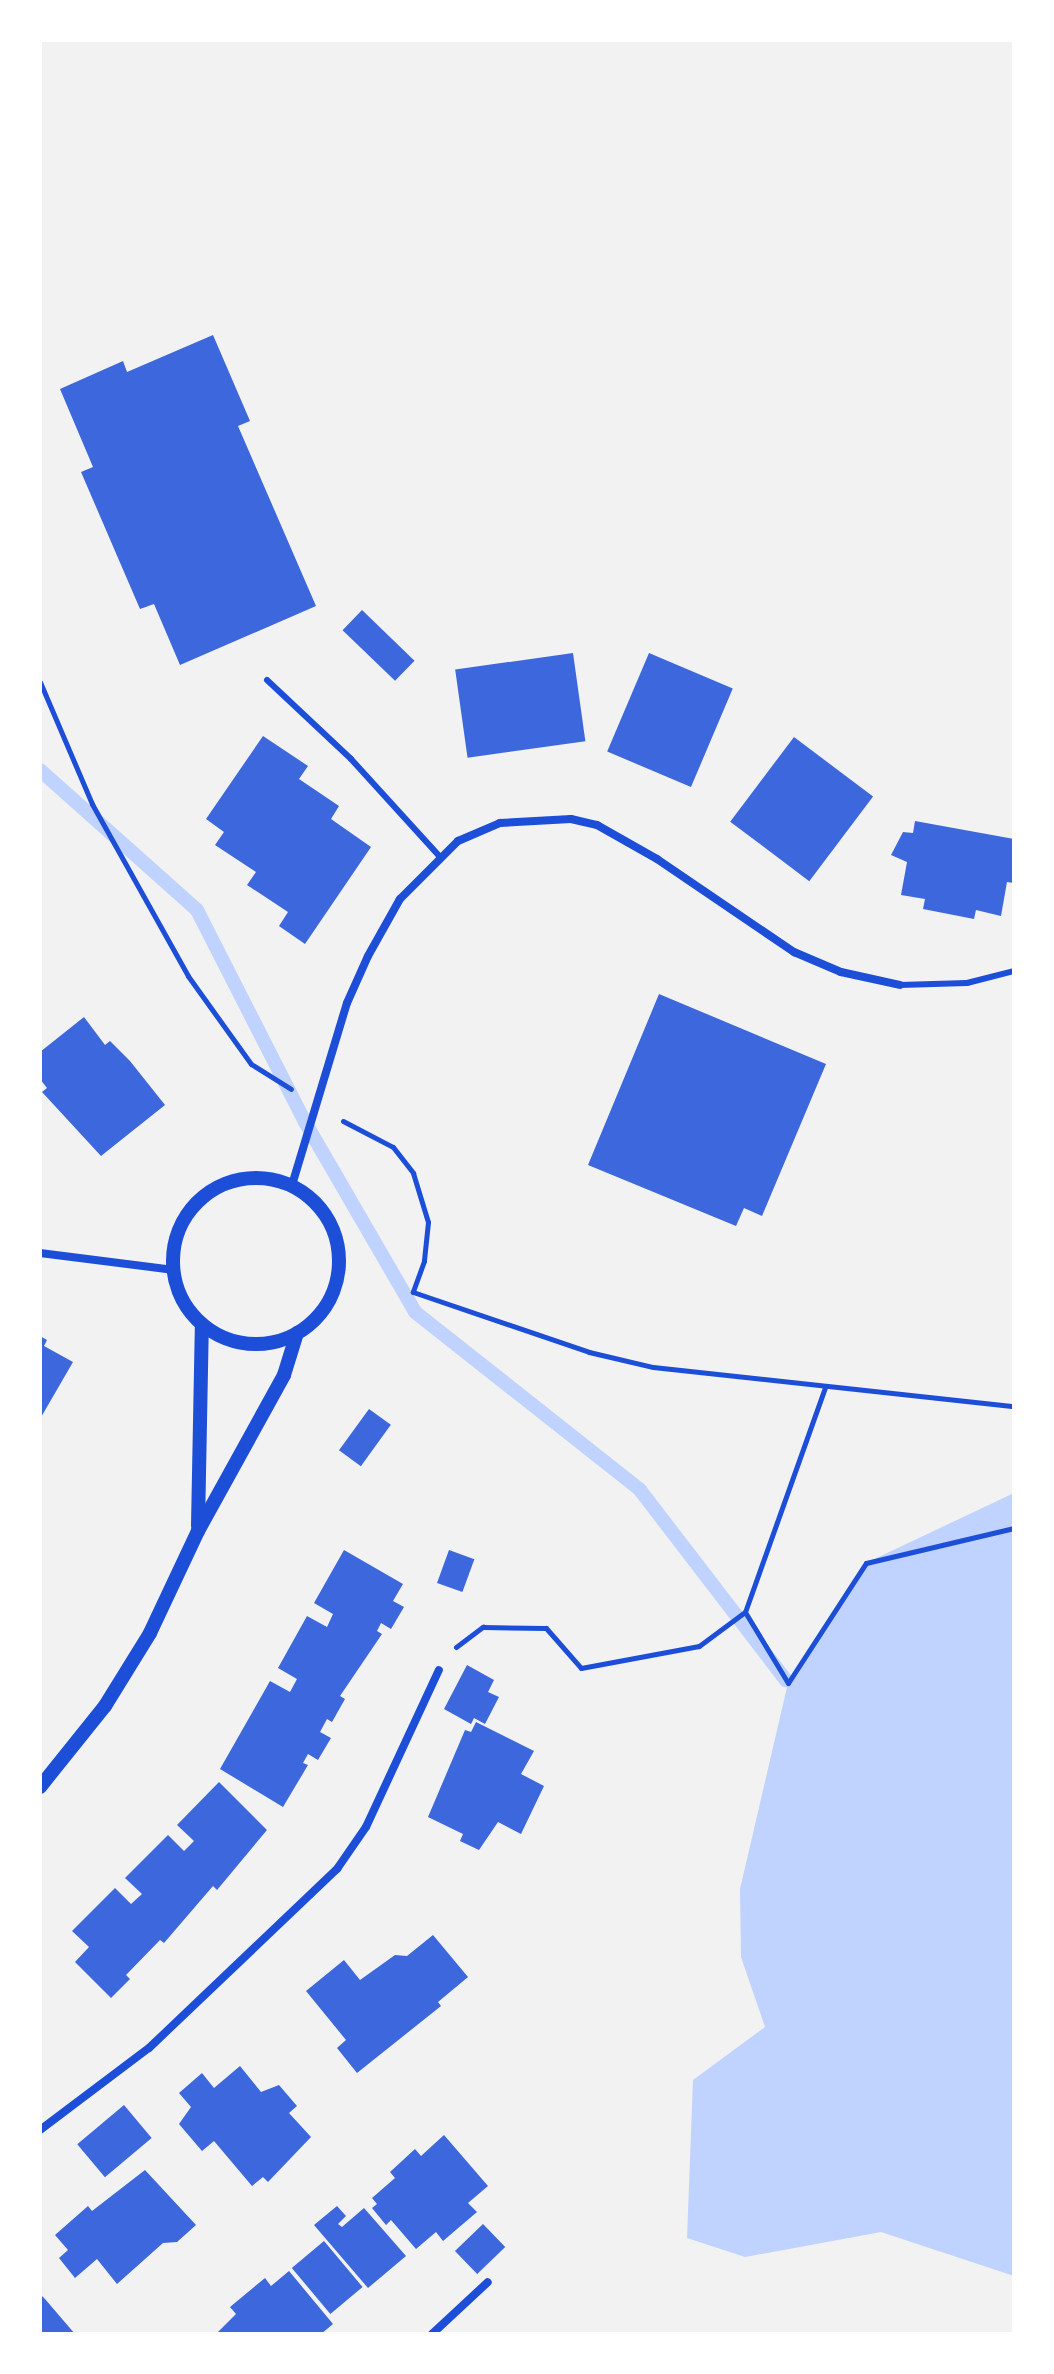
<!DOCTYPE html>
<style>
body{margin:0}
#map{position:relative;width:1054px;height:2374px;overflow:hidden;background:#f2f2f2;font-family:Lato,sans-serif}
div>[style]{position:absolute}
[style*='--x']{left:calc(var(--x)*1px);top:calc(var(--y)*1px);width:calc(var(--w)*1px);rotate:calc(var(--a)*1deg)}
.water>*{inset:0;background:#bfd3fe}
.stream>*{height:14px;margin:-7px;padding:0 7px;transform-origin:7px;border-radius:7px;background:#bfd3fe}
.building>*{inset:0;background:#3d67dc;transform-origin:0 0}
.path>*{height:5px;margin:-2.5px;padding:0 2.5px;transform-origin:2.5px;border-radius:2.5px;background:#1d4ed8}
.service>*{height:6px;margin:-3px;padding:0 3px;transform-origin:3px;border-radius:3px;background:#1d4ed8}
.minor>*{height:8px;margin:-4px;padding:0 4px;transform-origin:4px;border-radius:4px;background:#1d4ed8}
.tertiary>*{height:14px;margin:-7px;padding:0 7px;transform-origin:7px;border-radius:7px;background:#1d4ed8}
.tertiary>.ring{margin:-7px;padding:0;box-sizing:content-box;background:none;border:14px solid #1d4ed8;border-radius:50%}
span{translate:-50% -50%;white-space:nowrap;text-align:center;line-height:1.15;-webkit-text-stroke:6px #fff;paint-order:stroke}
.frame{position:absolute;inset:0;border:42px solid #fff;pointer-events:none}
</style>
<div id="map">
<div class="water">
<i style="clip-path:polygon(1014px 1493px,1014px 2276px,881px 2232px,745px 2257px,687px 2238px,693px 2080px,765px 2027px,741px 1957px,740px 1889px,788px 1683px,866px 1563px)"></i>
</div>
<div class="stream">
<i style="--x:40;--y:770;--w:210;--a:41.7"></i>
<i style="--x:197;--y:910;--w:238;--a:63"></i>
<i style="--x:305;--y:1122;--w:220;--a:59.9"></i>
<i style="--x:415;--y:1312;--w:287;--a:38.3"></i>
<i style="--x:640;--y:1490;--w:240;--a:52.5"></i>
</div>
<div class="building">
<i style="clip-path:polygon(213px 335px,250px 421px,238px 426px,316px 606px,180px 665px,154px 604px,140px 609px,81px 472px,93px 467px,60px 389px,123px 361px,127px 372px)"></i>
<i style="left:362px;top:610px;width:73px;height:28px;rotate:44deg"></i>
<i style="left:573px;top:653px;width:89px;height:119px;rotate:82deg"></i>
<i style="left:649px;top:653px;width:91px;height:107px;rotate:23deg"></i>
<i style="clip-path:polygon(263px 736px,308px 766px,299px 779px,339px 806px,331px 819px,371px 847px,305px 944px,279px 926px,288px 912px,247px 885px,256px 872px,215px 845px,224px 832px,206px 819px)"></i>
<i style="left:794px;top:737px;width:99px;height:106px;rotate:37deg"></i>
<i style="clip-path:polygon(915px 821px,1014px 839px,1014px 883px,1007px 882px,1001px 916px,976px 910px,974px 919px,923px 909px,925px 899px,901px 895px,907px 862px,891px 855px,903px 832px,913px 833px)"></i>
<i style="clip-path:polygon(659px 994px,826px 1064px,762px 1216px,744px 1208px,736px 1226px,588px 1165px)"></i>
<i style="clip-path:polygon(84px 1017px,105px 1045px,110px 1041px,130px 1061px,165px 1105px,101px 1156px,42px 1092px,47px 1088px,40px 1079px,40px 1052px)"></i>
<i style="clip-path:polygon(40px 1336px,47px 1340px,44px 1346px,73px 1362px,40px 1419px)"></i>
<i style="left:369px;top:1409px;width:27px;height:51px;rotate:36deg"></i>
<i style="clip-path:polygon(344px 1550px,403px 1584px,393px 1601px,404px 1607px,391px 1629px,381px 1623px,377px 1631px,382px 1634px,340px 1696px,345px 1699px,332px 1722px,327px 1719px,320px 1732px,331px 1738px,318px 1760px,308px 1754px,303px 1763px,308px 1765px,283px 1807px,220px 1769px,270px 1681px,290px 1692px,297px 1679px,278px 1668px,307px 1616px,327px 1627px,333px 1614px,314px 1603px)"></i>
<i style="left:449px;top:1550px;width:27px;height:35px;rotate:20deg"></i>
<i style="clip-path:polygon(467px 1665px,494px 1680px,488px 1692px,499px 1697px,485px 1724px,474px 1718px,471px 1724px,444px 1709px)"></i>
<i style="clip-path:polygon(476px 1722px,534px 1751px,521px 1774px,544px 1786px,521px 1834px,498px 1822px,479px 1850px,460px 1841px,463px 1834px,428px 1817px,465px 1730px,471px 1732px)"></i>
<i style="clip-path:polygon(219px 1782px,267px 1830px,217px 1890px,213px 1886px,164px 1943px,160px 1940px,126px 1975px,130px 1979px,111px 1998px,75px 1962px,89px 1947px,72px 1931px,115px 1888px,131px 1904px,142px 1894px,125px 1878px,168px 1835px,184px 1851px,194px 1841px,177px 1825px)"></i>
<i style="clip-path:polygon(433px 1935px,468px 1977px,438px 2002px,441px 2006px,357px 2073px,337px 2048px,346px 2040px,306px 1991px,344px 1960px,360px 1980px,395px 1955px,407px 1956px)"></i>
<i style="clip-path:polygon(240px 2066px,261px 2092px,279px 2085px,297px 2106px,289px 2113px,311px 2137px,268px 2182px,263px 2177px,252px 2186px,214px 2141px,202px 2151px,179px 2124px,191px 2107px,179px 2093px,202px 2073px,214px 2088px)"></i>
<i style="left:124px;top:2105px;width:43px;height:61px;rotate:50deg"></i>
<i style="clip-path:polygon(444px 2135px,488px 2186px,468px 2203px,477px 2212px,443px 2241px,436px 2232px,416px 2249px,391px 2220px,386px 2225px,372px 2208px,377px 2204px,372px 2198px,395px 2178px,390px 2172px,415px 2149px,421px 2156px)"></i>
<i style="clip-path:polygon(145px 2170px,196px 2225px,177px 2242px,163px 2243px,117px 2284px,97px 2259px,75px 2278px,59px 2258px,68px 2250px,55px 2235px,88px 2206px,92px 2211px)"></i>
<i style="clip-path:polygon(337px 2206px,346px 2216px,338px 2224px,342px 2227px,364px 2208px,406px 2256px,368px 2288px,314px 2225px)"></i>
<i style="left:483px;top:2224px;width:32px;height:39px;rotate:46deg"></i>
<i style="left:324px;top:2241px;width:60px;height:42px;rotate:50deg"></i>
<i style="clip-path:polygon(289px 2271px,333px 2324px,321px 2334px,216px 2334px,236px 2314px,230px 2307px,265px 2278px,271px 2286px)"></i>
<i style="clip-path:polygon(40px 2294px,45px 2299px,75px 2334px,40px 2334px)"></i>
</div>
<div class="path">
<i style="--x:40;--y:682;--w:133;--a:66.9"></i>
<i style="--x:92;--y:804;--w:197;--a:60.8"></i>
<i style="--x:188;--y:976;--w:108;--a:54.4"></i>
<i style="--x:251;--y:1064;--w:47;--a:32"></i>
<i style="--x:343;--y:1121;--w:56;--a:27.5"></i>
<i style="--x:393;--y:1147;--w:33;--a:52"></i>
<i style="--x:413;--y:1173;--w:51;--a:73"></i>
<i style="--x:428;--y:1222;--w:39;--a:96"></i>
<i style="--x:424;--y:1261;--w:33;--a:110"></i>
<i style="--x:413;--y:1292;--w:186;--a:18.8"></i>
<i style="--x:589;--y:1352;--w:66;--a:13.2"></i>
<i style="--x:653;--y:1367;--w:363;--a:6.2"></i>
<i style="--x:745;--y:1612;--w:239;--a:-70.4"></i>
<i style="--x:456;--y:1647;--w:34;--a:-37"></i>
<i style="--x:483;--y:1627;--w:63;--a:0.9"></i>
<i style="--x:546;--y:1628;--w:53;--a:48.8"></i>
<i style="--x:581;--y:1668;--w:120;--a:-10.6"></i>
<i style="--x:699;--y:1646;--w:57;--a:-36.5"></i>
<i style="--x:745;--y:1612;--w:83;--a:58.8"></i>
<i style="--x:788;--y:1683;--w:143;--a:-57"></i>
<i style="--x:866;--y:1563;--w:152;--a:-13.3"></i>
</div>
<div class="service">
<i style="--x:267;--y:680;--w:115;--a:43.2"></i>
<i style="--x:351;--y:759;--w:134;--a:47.7"></i>
<i style="--x:900;--y:985;--w:67;--a:-1.7"></i>
<i style="--x:967;--y:983;--w:49;--a:-14.3"></i>
</div>
<div class="minor">
<i style="--x:292;--y:1185;--w:190;--a:-73.2"></i>
<i style="--x:347;--y:1003;--w:51;--a:-65.9"></i>
<i style="--x:368;--y:956;--w:65;--a:-60.7"></i>
<i style="--x:400;--y:899;--w:82;--a:-45"></i>
<i style="--x:458;--y:841;--w:46;--a:-23.2"></i>
<i style="--x:500;--y:823;--w:71;--a:-3.2"></i>
<i style="--x:571;--y:819;--w:27;--a:13"></i>
<i style="--x:597;--y:825;--w:69;--a:29.5"></i>
<i style="--x:657;--y:859;--w:166;--a:34.2"></i>
<i style="--x:794;--y:952;--w:51;--a:23.1"></i>
<i style="--x:841;--y:972;--w:60;--a:12.4"></i>
<i style="--x:40;--y:1253;--w:135;--a:7.2"></i>
<i style="--x:40;--y:2130;--w:136;--a:-37"></i>
<i style="--x:149;--y:2048;--w:260;--a:-43.6"></i>
<i style="--x:337;--y:1869;--w:51;--a:-55.4"></i>
<i style="--x:366;--y:1827;--w:173;--a:-65.1"></i>
<i style="--x:432;--y:2334;--w:76;--a:-42.9"></i>
</div>
<div class="tertiary">
<i class="ring" style="left:173px;top:1178px;width:152px;height:152px"></i>
<i style="--x:198;--y:1526;--w:202;--a:-88.9"></i>
<i style="--x:40;--y:1787;--w:104;--a:-51.3"></i>
<i style="--x:105;--y:1706;--w:86;--a:-58.3"></i>
<i style="--x:150;--y:1633;--w:113;--a:-64.8"></i>
<i style="--x:198;--y:1531;--w:178;--a:-61.1"></i>
<i style="--x:284;--y:1375;--w:44;--a:-72.8"></i>
</div>
<div class="frame"></div>
</div>
